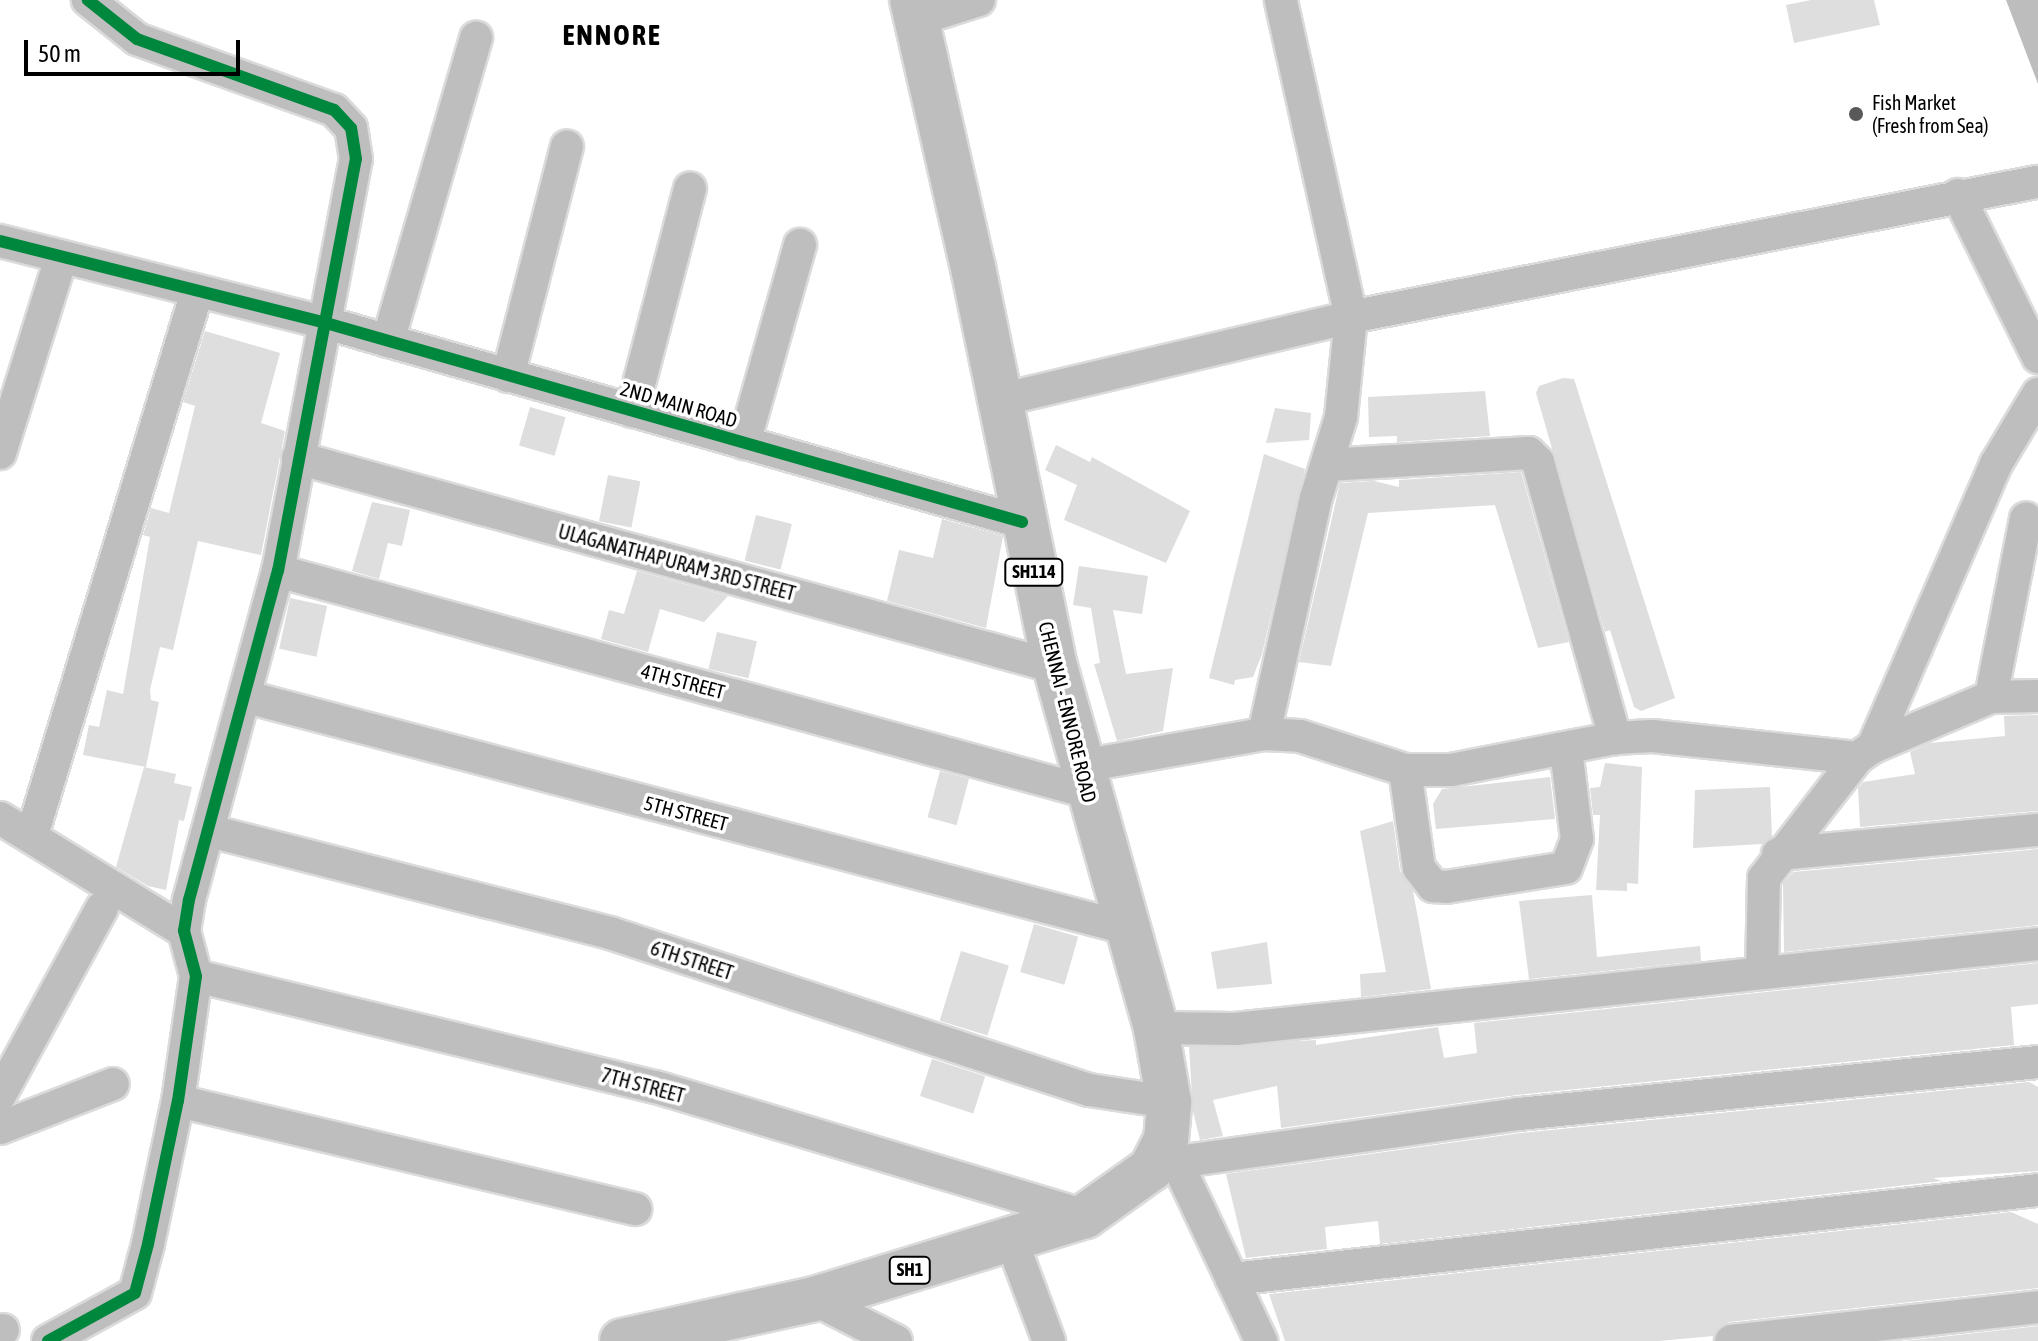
<!DOCTYPE html>
<style>
body{margin:0}
#map{position:relative;width:2038px;height:1341px;overflow:hidden;background:#fff;font-family:"Asap Condensed",sans-serif}
div>[style]{position:absolute}
[style*='--x']{left:calc(var(--x)*1px);top:calc(var(--y)*1px);width:calc(var(--w)*1px);rotate:calc(var(--a)*1deg)}
.water>*{inset:0;background:#bdbdbd}
.building>*{inset:0;background:#dedede;transform-origin:0 0}
.roads{filter:drop-shadow(2px 0 #dbdbdb) drop-shadow(-2px 0 #dbdbdb) drop-shadow(0 2px #dbdbdb) drop-shadow(0 -2px #dbdbdb)}
.minor>*{height:32px;margin:-16px;padding:0 16px;transform-origin:16px;border-radius:16px;background:#bebebe}
.primary>*{height:44px;margin:-22px;padding:0 22px;transform-origin:22px;border-radius:22px;background:#bebebe}
.cycleway>*{height:12px;margin:-6px;padding:0 6px;transform-origin:6px;border-radius:6px;background:#00873e}
.dots>*{width:22px;height:22px;translate:-50% -50%;box-sizing:border-box;border:4px solid #fff;border-radius:50%}
span{translate:-50% -50%;white-space:nowrap;text-align:center;line-height:1.15;-webkit-text-stroke:7px #fff;paint-order:stroke}
.shield-label span{padding:2px 6px;background:#fff;border:2px solid;border-radius:6px;-webkit-text-stroke-width:0}
.shield-label{font-size:18px;color:#000;font-weight:700}
.poi-label{font-size:20px;color:#000}
.left{translate:0 -50%;text-align:left}
.street-label{font-size:20px;color:#000}
.district-label{font-size:28px;color:#000;font-weight:700;letter-spacing:2px}
.scale{position:absolute;left:24px;top:40px;width:216px;height:36px;box-sizing:border-box;border:4px solid #000;border-top:0;padding-left:10px;font-size:24px;line-height:28px;white-space:nowrap;color:#000;-webkit-text-stroke:6px #fff;paint-order:stroke}
</style>
<div id="map">
<div class="water">
<i style="clip-path:polygon(2006px 0,2038px 0,2038px 84px)"></i>
</div>
<div class="building">
<i style="clip-path:polygon(1811px 0,1874px 0,1880px 25px,1794px 43px,1786px 5px)"></i>
<i style="clip-path:polygon(205px 331px,280px 353px,261px 423px,285px 431px,261px 555px,198px 541px,173px 650px,160px 647px,150px 690px,151px 700px,159px 702px,146px 767px,83px 755px,89px 725px,99px 727px,107px 690px,123px 694px,150px 537px,143px 535px,151px 508px,169px 513px,195px 406px,183px 402px)"></i>
<i style="clip-path:polygon(1563px 378px,1574px 379px,1675px 698px,1641px 711px,1634px 707px,1610px 630px,1605px 632px,1536px 393px,1539px 386px)"></i>
<i style="clip-path:polygon(1485px 391px,1490px 436px,1397px 442px,1397px 436px,1369px 437px,1368px 397px)"></i>
<i style="left:530px;top:407px;width:37px;height:40px;rotate:16deg"></i>
<i style="clip-path:polygon(1275px 408px,1311px 413px,1309px 440px,1266px 443px)"></i>
<i style="clip-path:polygon(1056px 445px,1090px 462px,1092px 457px,1190px 511px,1166px 563px,1064px 520px,1077px 485px,1045px 470px)"></i>
<i style="clip-path:polygon(1264px 454px,1305px 469px,1262px 654px,1253px 677px,1235px 680px,1234px 685px,1209px 678px)"></i>
<i style="clip-path:polygon(1521px 472px,1569px 642px,1538px 648px,1495px 505px,1368px 513px,1331px 666px,1299px 662px,1340px 483px,1374px 481px,1399px 487px,1399px 480px)"></i>
<i style="left:608px;top:475px;width:33px;height:47px;rotate:11deg"></i>
<i style="clip-path:polygon(372px 502px,410px 510px,402px 546px,388px 543px,379px 579px,352px 571px)"></i>
<i style="left:756px;top:515px;width:37px;height:47px;rotate:14deg"></i>
<i style="clip-path:polygon(942px 519px,1003px 536px,986px 628px,887px 601px,899px 550px,933px 558px)"></i>
<i style="clip-path:polygon(1079px 566px,1148px 576px,1142px 614px,1113px 610px,1126px 674px,1173px 668px,1163px 731px,1117px 741px,1094px 664px,1100px 663px,1091px 608px,1073px 605px)"></i>
<i style="clip-path:polygon(637px 571px,728px 596px,704px 622px,660px 609px,648px 652px,601px 639px,609px 610px,624px 614px)"></i>
<i style="left:290px;top:598px;width:38px;height:52px;rotate:12deg"></i>
<i style="left:717px;top:632px;width:41px;height:38px;rotate:13deg"></i>
<i style="clip-path:polygon(2038px 715px,2038px 811px,1860px 827px,1858px 788px,1863px 782px,1915px 774px,1910px 752px,1930px 743px,2005px 736px,2004px 716px)"></i>
<i style="clip-path:polygon(1605px 763px,1642px 767px,1638px 884px,1627px 883px,1627px 891px,1596px 890px,1600px 815px,1593px 815px,1590px 788px,1600px 787px)"></i>
<i style="clip-path:polygon(144px 767px,176px 774px,174px 783px,192px 787px,184px 821px,179px 820px,166px 890px,148px 886px,116px 867px)"></i>
<i style="left:940px;top:771px;width:30px;height:48px;rotate:15deg"></i>
<i style="clip-path:polygon(1550px 777px,1555px 819px,1436px 829px,1433px 804px,1442px 789px)"></i>
<i style="clip-path:polygon(1770px 787px,1772px 837px,1762px 844px,1693px 848px,1695px 790px)"></i>
<i style="clip-path:polygon(1393px 821px,1400px 871px,1413px 891px,1431px 989px,1361px 997px,1360px 974px,1386px 972px,1360px 831px)"></i>
<i style="clip-path:polygon(2038px 849px,2038px 925px,1784px 952px,1783px 884px,1793px 872px)"></i>
<i style="clip-path:polygon(1592px 895px,1597px 957px,1700px 946px,1701px 961px,1529px 979px,1519px 901px)"></i>
<i style="left:1034px;top:924px;width:46px;height:50px;rotate:16deg"></i>
<i style="clip-path:polygon(1267px 942px,1272px 984px,1217px 989px,1211px 952px)"></i>
<i style="left:961px;top:951px;width:50px;height:73px;rotate:17deg"></i>
<i style="clip-path:polygon(2038px 963px,2038px 1004px,2011px 1007px,2014px 1045px,1517px 1095px,1281px 1128px,1277px 1086px,1213px 1100px,1223px 1136px,1200px 1140px,1193px 1111px,1189px 1047px,1316px 1040px,1316px 1045px,1438px 1027px,1444px 1058px,1477px 1053px,1474px 1023px)"></i>
<i style="left:932px;top:1059px;width:56px;height:39px;rotate:18deg"></i>
<i style="clip-path:polygon(2029px 1082px,2038px 1087px,2038px 1171px,1933px 1178px,1942px 1181px,1380px 1244px,1378px 1221px,1325px 1227px,1327px 1249px,1246px 1258px,1226px 1174px,1521px 1133px)"></i>
<i style="clip-path:polygon(2011px 1212px,2038px 1224px,2038px 1288px,1729px 1322px,1713px 1336px,1659px 1341px,1285px 1341px,1269px 1294px)"></i>
<i style="clip-path:polygon(2038px 1326px,2038px 1341px,1904px 1341px)"></i>
</div>
<div class="roads">
<div class="minor">
<i style="--x:916;--y:20;--w:66;--a:-17.6"></i>
<i style="--x:1958;--y:195;--w:181;--a:63.7"></i>
<i style="--x:0;--y:241;--w:336;--a:14.1"></i>
<i style="--x:326;--y:323;--w:724;--a:15.96"></i>
<i style="--x:388;--y:341;--w:316;--a:-73.8"></i>
<i style="--x:508;--y:376;--w:237;--a:-75.6"></i>
<i style="--x:1000;--y:400;--w:361;--a:-13.3"></i>
<i style="--x:1351;--y:317;--w:698;--a:-11.15"></i>
<i style="--x:632;--y:411;--w:230;--a:-75.4"></i>
<i style="--x:744;--y:443;--w:206;--a:-74.2"></i>
<i style="--x:0;--y:453;--w:204;--a:-72.6"></i>
<i style="--x:298;--y:458;--w:785;--a:15.43"></i>
<i style="--x:1327;--y:465;--w:202;--a:-3.4"></i>
<i style="--x:1529;--y:453;--w:13;--a:45"></i>
<i style="--x:1538;--y:462;--w:287;--a:74.4"></i>
<i style="--x:278;--y:571;--w:840;--a:15.26"></i>
<i style="--x:247;--y:697;--w:909;--a:14.72"></i>
<i style="--x:1991;--y:697;--w:47;--a:-1.2"></i>
<i style="--x:1264;--y:734;--w:242;--a:-77.6"></i>
<i style="--x:1316;--y:498;--w:85;--a:-72.8"></i>
<i style="--x:1341;--y:417;--w:100;--a:-84.3"></i>
<i style="--x:1351;--y:317;--w:325;--a:-102.5"></i>
<i style="--x:1873;--y:747;--w:128;--a:-23"></i>
<i style="--x:1991;--y:697;--w:182;--a:-78.9"></i>
<i style="--x:1082;--y:766;--w:185;--a:-10"></i>
<i style="--x:1264;--y:734;--w:36;--a:3"></i>
<i style="--x:1300;--y:736;--w:110;--a:17.9"></i>
<i style="--x:1405;--y:770;--w:46;--a:0"></i>
<i style="--x:1451;--y:770;--w:167;--a:-11"></i>
<i style="--x:1615;--y:738;--w:37;--a:-3"></i>
<i style="--x:1652;--y:736;--w:206;--a:6.1"></i>
<i style="--x:1405;--y:770;--w:99;--a:81.9"></i>
<i style="--x:1419;--y:868;--w:23;--a:52"></i>
<i style="--x:1433;--y:886;--w:13;--a:4"></i>
<i style="--x:1446;--y:887;--w:121;--a:-9"></i>
<i style="--x:1566;--y:868;--w:31;--a:-69"></i>
<i style="--x:1577;--y:839;--w:91;--a:-97"></i>
<i style="--x:0;--y:818;--w:216;--a:31.6"></i>
<i style="--x:210;--y:831;--w:413;--a:14.3"></i>
<i style="--x:610;--y:933;--w:504;--a:18.15"></i>
<i style="--x:1089;--y:1090;--w:81;--a:8.5"></i>
<i style="--x:32;--y:835;--w:568;--a:-73.1"></i>
<i style="--x:1778;--y:854;--w:261;--a:-5.3"></i>
<i style="--x:1762;--y:973;--w:95;--a:-88.8"></i>
<i style="--x:1764;--y:878;--w:152;--a:-52.2"></i>
<i style="--x:1857;--y:758;--w:19;--a:-35"></i>
<i style="--x:1873;--y:747;--w:309;--a:-66.5"></i>
<i style="--x:1996;--y:464;--w:82;--a:-59"></i>
<i style="--x:196;--y:976;--w:473;--a:13.6"></i>
<i style="--x:656;--y:1087;--w:448;--a:16.7"></i>
<i style="--x:1156;--y:1028;--w:79;--a:0.7"></i>
<i style="--x:1235;--y:1029;--w:807;--a:-6.04"></i>
<i style="--x:0;--y:1095;--w:213;--a:-61.4"></i>
<i style="--x:178;--y:1101;--w:470;--a:13.3"></i>
<i style="--x:0;--y:1128;--w:121;--a:-21.3"></i>
<i style="--x:1169;--y:1146;--w:216;--a:64.7"></i>
<i style="--x:1177;--y:1162;--w:345;--a:-8"></i>
<i style="--x:1519;--y:1114;--w:522;--a:-5.72"></i>
<i style="--x:1011;--y:1239;--w:109;--a:69.6"></i>
<i style="--x:1232;--y:1279;--w:811;--a:-6.3"></i>
<i style="--x:814;--y:1299;--w:92;--a:27.1"></i>
<i style="--x:0;--y:1331;--w:3;--a:-18"></i>
<i style="--x:48;--y:1341;--w:99;--a:-28.9"></i>
<i style="--x:135;--y:1293;--w:51;--a:-75.1"></i>
<i style="--x:148;--y:1244;--w:146;--a:-78.2"></i>
<i style="--x:178;--y:1101;--w:126;--a:-81.8"></i>
<i style="--x:196;--y:976;--w:47;--a:-104.9"></i>
<i style="--x:184;--y:931;--w:31;--a:-81"></i>
<i style="--x:189;--y:900;--w:341;--a:-74.9"></i>
<i style="--x:278;--y:571;--w:419;--a:-79.3"></i>
<i style="--x:356;--y:159;--w:31;--a:-99"></i>
<i style="--x:351;--y:128;--w:25;--a:-133"></i>
<i style="--x:334;--y:110;--w:209;--a:-160.2"></i>
<i style="--x:137;--y:39;--w:63;--a:-141.5"></i>
<i style="--x:1731;--y:1341;--w:309;--a:-6.3"></i>
</div>
<div class="primary">
<i style="--x:622;--y:1341;--w:197;--a:-12.3"></i>
<i style="--x:814;--y:1299;--w:283;--a:-17"></i>
<i style="--x:1085;--y:1216;--w:81;--a:-35.5"></i>
<i style="--x:1151;--y:1169;--w:33;--a:-63"></i>
<i style="--x:1166;--y:1140;--w:38;--a:-85"></i>
<i style="--x:1169;--y:1102;--w:75;--a:-100"></i>
<i style="--x:1156;--y:1028;--w:375;--a:-105.6"></i>
<i style="--x:1055;--y:667;--w:407;--a:-101.6"></i>
<i style="--x:973;--y:268;--w:275;--a:-102.8"></i>
</div>
</div>
<div class="cycleway">
<i style="--x:0;--y:241;--w:336;--a:14.1"></i>
<i style="--x:326;--y:323;--w:724;--a:15.96"></i>
<i style="--x:48;--y:1341;--w:99;--a:-28.9"></i>
<i style="--x:135;--y:1293;--w:51;--a:-75.1"></i>
<i style="--x:148;--y:1244;--w:146;--a:-78.2"></i>
<i style="--x:178;--y:1101;--w:126;--a:-81.8"></i>
<i style="--x:196;--y:976;--w:47;--a:-104.9"></i>
<i style="--x:184;--y:931;--w:31;--a:-81"></i>
<i style="--x:189;--y:900;--w:341;--a:-74.9"></i>
<i style="--x:278;--y:571;--w:419;--a:-79.3"></i>
<i style="--x:356;--y:159;--w:31;--a:-99"></i>
<i style="--x:351;--y:128;--w:25;--a:-133"></i>
<i style="--x:334;--y:110;--w:209;--a:-160.2"></i>
<i style="--x:137;--y:39;--w:63;--a:-141.5"></i>
</div>
<div class="dots">
<i style="left:1856px;top:114px;background:#595959"></i>
</div>
<div class="shield-label">
<span style="left:1034px;top:572px">SH114</span>
<span style="left:910px;top:1270px">SH1</span>
</div>
<div class="poi-label">
<span class="left" style="left:1872px;top:114px">Fish Market<br>(Fresh from Sea)</span>
</div>
<div class="street-label">
<span style="left:679px;top:404px;rotate:16deg">2ND MAIN ROAD</span>
<span style="left:677px;top:562px;rotate:15deg">ULAGANATHAPURAM 3RD STREET</span>
<span style="left:683px;top:681px;rotate:15deg">4TH STREET</span>
<span style="left:1068px;top:712px;rotate:76deg">CHENNAI - ENNORE ROAD</span>
<span style="left:686px;top:813px;rotate:15deg">5TH STREET</span>
<span style="left:692px;top:960px;rotate:18deg">6TH STREET</span>
<span style="left:643px;top:1085px;rotate:15deg">7TH STREET</span>
</div>
<div class="district-label">
<span style="left:612px;top:35px">ENNORE</span>
</div>
<div class="scale">50 m</div>
</div>
